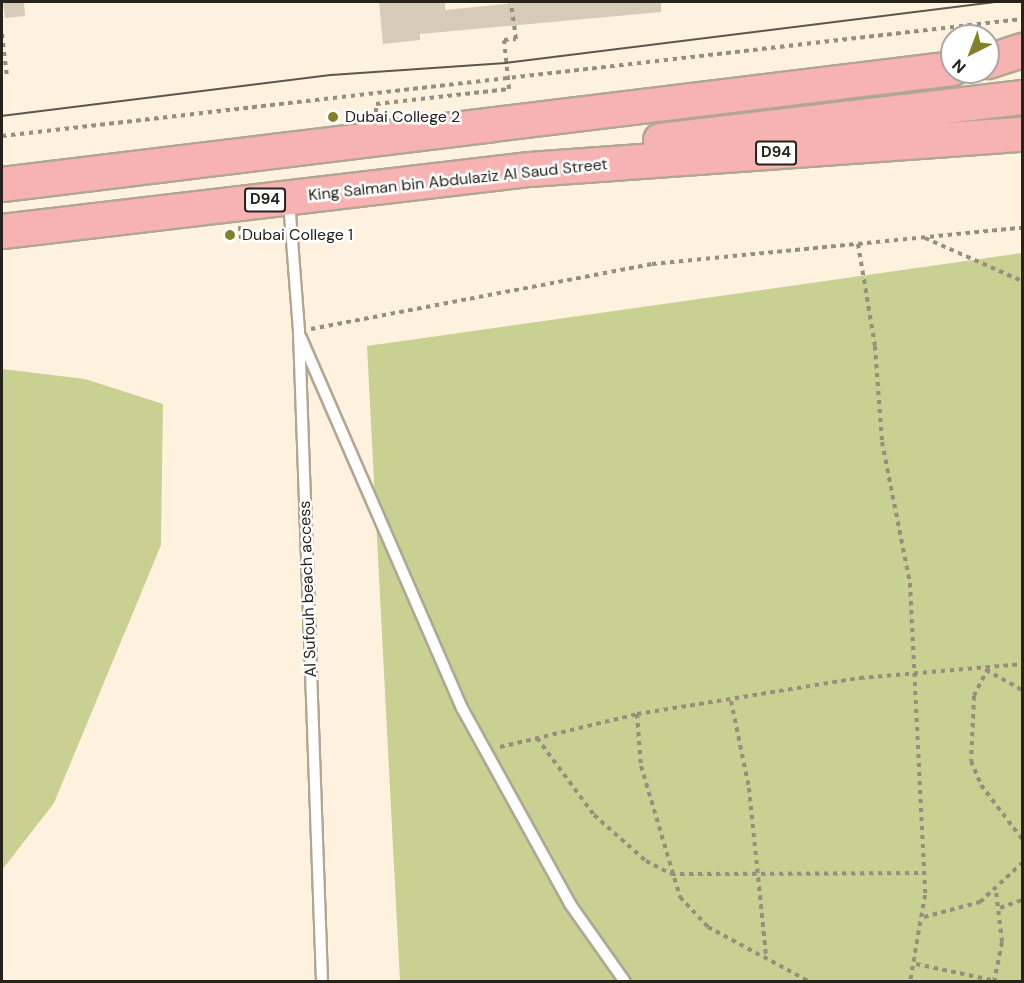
<!DOCTYPE html>
<style>
body{margin:0}
#map{position:relative;width:1024px;height:983px;overflow:hidden;background:#fef2de;font-family:"DM Sans",sans-serif}
div>[style]{position:absolute}
[style*='--x']{left:calc(var(--x)*1px);top:calc(var(--y)*1px);width:calc(var(--w)*1px);rotate:calc(var(--a)*1deg)}
.green>*{inset:0;background:#c8d092}
.building>*{inset:0;background:#d6cbb7}
.path>*{height:4px;margin-top:-2px;transform-origin:0;background:repeating-linear-gradient(90deg,#968e7f 0 4.5px,transparent 0 9px)}
.roads{filter:drop-shadow(2px 0 #b1a693) drop-shadow(-2px 0 #b1a693) drop-shadow(0 2px #b1a693) drop-shadow(0 -2px #b1a693)}
.lane>*{height:10px;margin:-5px;padding:0 5px;transform-origin:5px;border-radius:5px;background:#fff}
.primary>*{height:33px;margin:-16.5px;padding:0 16.5px;transform-origin:16.5px;border-radius:16.5px;background:#f7b2b2}
.tram>*{height:1.5px;margin:-0.75px;padding:0 0.75px;transform-origin:0.75px;border-radius:0.75px;background:#5c564b}
.dots>*{width:16px;height:16px;translate:-50% -50%;box-sizing:border-box;border:3px solid #fff;border-radius:50%}
span{translate:-50% -50%;white-space:nowrap;text-align:center;line-height:1.15;-webkit-text-stroke:5px #fff;paint-order:stroke}
.shield-label span{padding:2px 4px;background:#fff;border:2px solid;border-radius:4px;-webkit-text-stroke-width:0}
.shield-label{font-size:15px;color:#27231b;font-weight:700}
.poi-label{font-size:16px;color:#27231b}
.left{translate:0 -50%;text-align:left}
.street-label{font-size:16px;color:#27231b}
.frame{position:absolute;inset:0;border:3px solid #27231b;pointer-events:none}
.north{position:absolute;left:940px;top:24px;width:60px;height:60px;box-sizing:border-box;background:#fff;border:2px solid #a9a7a4;border-radius:50%;rotate:222deg;font-size:16px;font-weight:700;line-height:24px;text-align:center;color:#27231b}
.north::after{content:'';display:block;margin:auto;width:21px;height:27px;background:#84812a;clip-path:polygon(50% 0,100% 100%,50% 72%,0 100%)}
</style>
<div id="map">
<div class="green">
<i style="clip-path:polygon(1022px 253px,1022px 981px,400px 981px,367px 346px)"></i>
<i style="clip-path:polygon(2px 369px,85px 379px,163px 404px,161px 545px,54px 803px,2px 870px)"></i>
</div>
<div class="building">
<i style="clip-path:polygon(3px 2px,24px 2px,25px 16px,5px 18px)"></i>
<i style="clip-path:polygon(379px 2px,445px 2px,445px 10px,524px 2px,661px 2px,661px 12px,420px 34px,420px 40px,383px 44px)"></i>
</div>
<div class="path">
<i style="--x:2;--y:34;--w:43;--a:83.4"></i>
<i style="--x:376;--y:112;--w:8;--a:-90"></i>
<i style="--x:376;--y:104;--w:134;--a:-6.4"></i>
<i style="--x:509;--y:89;--w:49;--a:-95.8"></i>
<i style="--x:504;--y:40;--w:12;--a:-5"></i>
<i style="--x:516;--y:39;--w:37;--a:-98"></i>
<i style="--x:2;--y:136;--w:1027;--a:-6.54"></i>
<i style="--x:240;--y:226;--w:13;--a:86"></i>
<i style="--x:241;--y:239;--w:36;--a:-8"></i>
<i style="--x:925;--y:238;--w:106;--a:23.9"></i>
<i style="--x:858;--y:244;--w:103;--a:80.5"></i>
<i style="--x:875;--y:346;--w:96;--a:85.8"></i>
<i style="--x:882;--y:442;--w:144;--a:78.8"></i>
<i style="--x:910;--y:583;--w:312;--a:87.2"></i>
<i style="--x:925;--y:895;--w:88;--a:99.8"></i>
<i style="--x:311;--y:329;--w:347;--a:-10.8"></i>
<i style="--x:652;--y:264;--w:372;--a:-5.6"></i>
<i style="--x:988;--y:668;--w:31;--a:117"></i>
<i style="--x:974;--y:696;--w:65;--a:92.6"></i>
<i style="--x:971;--y:761;--w:26;--a:67"></i>
<i style="--x:981;--y:785;--w:68;--a:52.8"></i>
<i style="--x:986;--y:670;--w:41;--a:29.1"></i>
<i style="--x:731;--y:701;--w:89;--a:78.3"></i>
<i style="--x:749;--y:788;--w:168;--a:84.2"></i>
<i style="--x:637;--y:714;--w:52;--a:85.6"></i>
<i style="--x:641;--y:766;--w:137;--a:73.4"></i>
<i style="--x:680;--y:897;--w:41;--a:47"></i>
<i style="--x:708;--y:927;--w:116;--a:28.3"></i>
<i style="--x:537;--y:738;--w:96;--a:53.5"></i>
<i style="--x:594;--y:815;--w:69;--a:41.5"></i>
<i style="--x:646;--y:861;--w:28;--a:27"></i>
<i style="--x:671;--y:874;--w:253;--a:-0.2"></i>
<i style="--x:500;--y:747;--w:141;--a:-13.5"></i>
<i style="--x:637;--y:714;--w:226;--a:-9.2"></i>
<i style="--x:860;--y:678;--w:163;--a:-4.9"></i>
<i style="--x:1000;--y:908;--w:23;--a:-20"></i>
<i style="--x:924;--y:917;--w:58;--a:-15"></i>
<i style="--x:980;--y:902;--w:57;--a:-42.9"></i>
<i style="--x:916;--y:964;--w:82;--a:12"></i>
<i style="--x:994;--y:982;--w:41;--a:-78.7"></i>
<i style="--x:1002;--y:942;--w:51;--a:-96.7"></i>
</div>
<div class="roads">
<div class="lane">
<i style="--x:289;--y:201;--w:131;--a:85.6"></i>
<i style="--x:299;--y:332;--w:650;--a:87.97"></i>
<i style="--x:301;--y:338;--w:404;--a:66.5"></i>
<i style="--x:462;--y:708;--w:224;--a:61.1"></i>
<i style="--x:570;--y:904;--w:95;--a:54.8"></i>
</div>
<div class="primary">
<i style="--x:988;--y:61;--w:36;--a:-18"></i>
<i style="--x:660;--y:140;--w:365;--a:-6.8"></i>
<i style="--x:2;--y:184;--w:957;--a:-6.96"></i>
<i style="--x:2;--y:231;--w:531;--a:-6.71"></i>
<i style="--x:529;--y:169;--w:494;--a:-4.1"></i>
</div>
</div>
<div class="tram">
<i style="--x:2;--y:116;--w:332;--a:-7.1"></i>
<i style="--x:331;--y:75;--w:175;--a:-3.9"></i>
<i style="--x:506;--y:63;--w:496;--a:-7.1"></i>
</div>
<div class="dots">
<i style="left:333px;top:117px;background:#84812a"></i>
<i style="left:230px;top:235px;background:#84812a"></i>
</div>
<div class="shield-label">
<span style="left:776px;top:153px">D94</span>
<span style="left:265px;top:200px">D94</span>
</div>
<div class="poi-label">
<span class="left" style="left:345px;top:117px">Dubai College 2</span>
<span class="left" style="left:242px;top:235px">Dubai College 1</span>
</div>
<div class="street-label">
<span style="left:458px;top:180px;rotate:-6deg">King Salman bin Abdulaziz Al Saud Street</span>
<span style="left:308px;top:589px;rotate:-92deg">Al Sufouh beach access</span>
</div>
<div class="frame"></div>
<div class="north">N</div>
</div>
